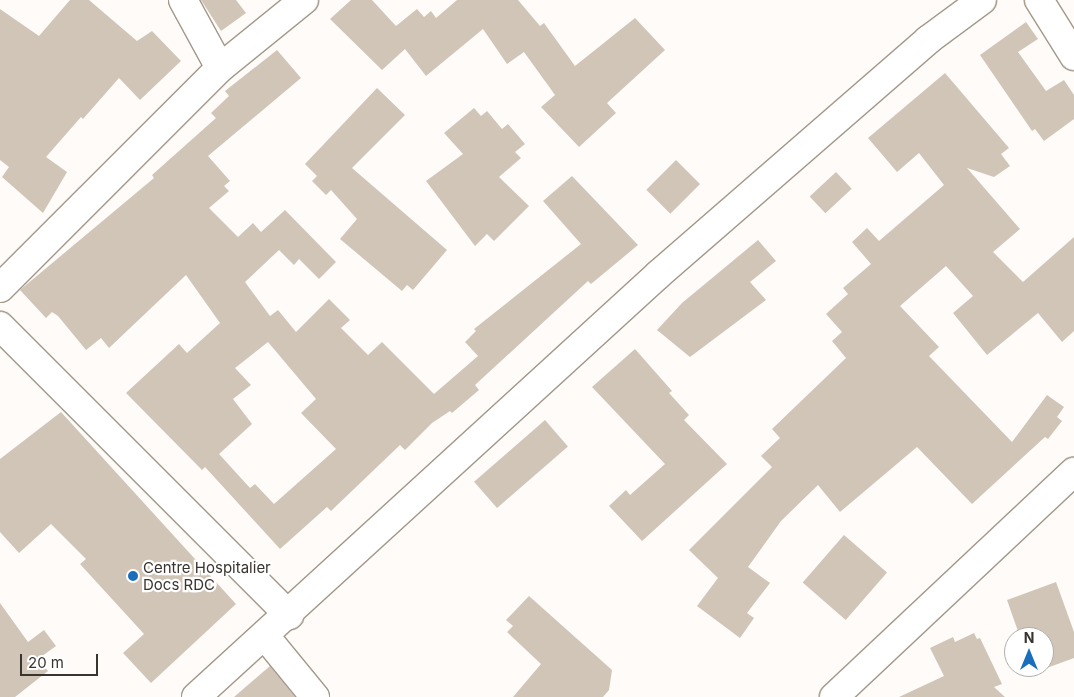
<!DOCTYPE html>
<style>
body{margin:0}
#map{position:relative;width:1074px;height:697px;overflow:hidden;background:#fefbf8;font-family:Inter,sans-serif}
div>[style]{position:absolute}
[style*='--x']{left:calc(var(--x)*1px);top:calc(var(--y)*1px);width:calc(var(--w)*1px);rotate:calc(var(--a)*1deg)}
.building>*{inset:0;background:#d1c5b7;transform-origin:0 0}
.roads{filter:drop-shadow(1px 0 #a3988a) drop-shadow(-1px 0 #a3988a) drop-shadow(0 1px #a3988a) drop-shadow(0 -1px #a3988a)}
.minor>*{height:28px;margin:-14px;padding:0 14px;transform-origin:14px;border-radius:14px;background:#fff}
.secondary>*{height:28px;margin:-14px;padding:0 14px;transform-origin:14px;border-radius:14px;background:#fff}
.dots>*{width:14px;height:14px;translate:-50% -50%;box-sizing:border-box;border:2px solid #fff;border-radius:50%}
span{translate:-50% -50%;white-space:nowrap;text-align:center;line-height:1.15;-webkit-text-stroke:4.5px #fff;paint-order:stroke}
.poi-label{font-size:15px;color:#39342f}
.left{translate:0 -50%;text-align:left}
.north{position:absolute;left:1004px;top:627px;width:50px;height:50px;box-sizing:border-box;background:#fff;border:1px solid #b0aeac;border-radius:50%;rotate:0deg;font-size:14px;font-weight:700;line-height:20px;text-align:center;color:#39342f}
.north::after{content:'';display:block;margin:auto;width:18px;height:22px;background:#1a6fbd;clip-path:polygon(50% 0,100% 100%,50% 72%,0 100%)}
.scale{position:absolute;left:20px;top:654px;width:78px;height:22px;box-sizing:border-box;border:2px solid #39342f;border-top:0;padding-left:6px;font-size:15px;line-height:18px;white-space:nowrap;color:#39342f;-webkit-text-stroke:4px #fff;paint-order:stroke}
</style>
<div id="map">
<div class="building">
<i style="clip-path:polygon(70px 0,89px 0,137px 41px,152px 31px,181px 61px,140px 100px,119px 78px,83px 119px,81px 117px,46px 157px,67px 172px,43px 213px,2px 177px,9px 167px,0 160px,0 9px,39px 36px)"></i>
<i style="clip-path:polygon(201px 0,236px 0,246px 13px,221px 31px)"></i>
<i style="clip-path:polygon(351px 0,372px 0,396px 26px,417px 9px,424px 17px,431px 11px,436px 18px,457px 0,518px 0,540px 26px,544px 23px,575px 66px,635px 18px,665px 50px,607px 103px,616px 113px,579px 147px,541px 107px,555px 95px,524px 52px,507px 64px,483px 29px,426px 76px,405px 49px,382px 70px,330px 19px)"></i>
<i style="clip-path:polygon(1026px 22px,1038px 39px,1018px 52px,1046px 91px,1064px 80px,1074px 95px,1074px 119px,1044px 141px,1035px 129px,1032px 131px,980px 55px)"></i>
<i style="clip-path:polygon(evenodd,277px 50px,301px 78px,208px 156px,230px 181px,224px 186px,229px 191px,209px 208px,238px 237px,253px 223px,261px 232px,285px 210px,336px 262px,319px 279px,299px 259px,294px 265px,279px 250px,245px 282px,270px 316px,278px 310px,296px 332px,329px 299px,350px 320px,341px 328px,368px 355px,382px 342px,434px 394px,478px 356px,465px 342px,476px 331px,474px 329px,581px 244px,543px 201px,572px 176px,638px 245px,591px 284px,588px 281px,475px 385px,479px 390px,452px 413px,450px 411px,432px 423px,405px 450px,400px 445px,331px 511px,327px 507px,280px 549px,205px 467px,202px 470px,126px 393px,179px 344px,187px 353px,220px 323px,186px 275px,109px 348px,101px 338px,86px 350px,58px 316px,52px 312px,46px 318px,20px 290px,154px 178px,152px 175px,216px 118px,211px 113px,229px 96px,225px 91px,277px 50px,268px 342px,316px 399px,301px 413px,336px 449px,274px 504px,255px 484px,250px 488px,219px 454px,252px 424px,233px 399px,251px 385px,235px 368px,268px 342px)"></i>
<i style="clip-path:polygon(945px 73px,1009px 148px,1001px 154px,1010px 166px,994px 177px,967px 168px,1020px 229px,993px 252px,1023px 282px,1074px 237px,1074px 331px,1062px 342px,1038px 313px,987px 355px,953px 313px,973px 296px,946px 266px,900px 306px,939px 347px,929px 356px,1012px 442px,1047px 395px,1064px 407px,1057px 417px,1062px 421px,1048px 439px,1045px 437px,972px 504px,917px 447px,840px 512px,818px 485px,781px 521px,748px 567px,770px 583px,747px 613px,754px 618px,740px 638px,697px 606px,718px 578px,689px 550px,772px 467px,761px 456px,780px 438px,772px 429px,846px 358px,832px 341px,842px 332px,826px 314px,848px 294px,843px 288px,871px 264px,852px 242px,867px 228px,879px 241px,944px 185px,919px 153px,897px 172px,868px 138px)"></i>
<i style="clip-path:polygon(377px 88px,405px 115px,352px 168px,447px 250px,413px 290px,407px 285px,402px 291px,340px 239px,357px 219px,331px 190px,326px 195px,312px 181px,317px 176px,305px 164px)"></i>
<i style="clip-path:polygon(474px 108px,481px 116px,487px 111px,502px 129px,508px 124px,525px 144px,515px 152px,521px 158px,499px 177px,529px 206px,494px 241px,487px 234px,475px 246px,426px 181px,463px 154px,444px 133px)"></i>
<i style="left:676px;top:160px;width:34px;height:42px;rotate:45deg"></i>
<i style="left:836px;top:172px;width:23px;height:36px;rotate:47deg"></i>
<i style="clip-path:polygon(758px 240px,776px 261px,750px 282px,766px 300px,690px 357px,657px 330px,682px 303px)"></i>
<i style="clip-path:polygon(635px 349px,672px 391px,669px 393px,689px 415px,684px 420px,727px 464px,642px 541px,609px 506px,626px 490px,630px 495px,665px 464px,592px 387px)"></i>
<i style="clip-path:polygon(61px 412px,236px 604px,151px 683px,123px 653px,144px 634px,80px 564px,86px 559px,51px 524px,19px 553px,0 532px,0 459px)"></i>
<i style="left:545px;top:420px;width:35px;height:94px;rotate:49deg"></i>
<i style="left:844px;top:535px;width:57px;height:63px;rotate:41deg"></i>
<i style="clip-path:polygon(1056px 582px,1074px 632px,1074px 658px,1033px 673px,1031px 667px,1044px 667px,1044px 637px,1020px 637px,1007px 600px)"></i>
<i style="clip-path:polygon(529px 596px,612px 670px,609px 690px,603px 697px,513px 697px,541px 664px,507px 632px,513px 626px,506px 620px)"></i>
<i style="clip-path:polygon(0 603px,28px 642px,44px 630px,56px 646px,38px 659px,48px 671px,15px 697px,0 697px)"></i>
<i style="clip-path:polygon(974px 633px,977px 639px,980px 638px,1002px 684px,994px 687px,1005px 697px,899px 697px,944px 676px,930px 648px,953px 637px,955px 642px)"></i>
<i style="clip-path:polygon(270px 666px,295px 697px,234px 697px)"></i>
</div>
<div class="roads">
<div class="minor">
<i style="--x:183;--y:0;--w:77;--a:61.4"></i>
<i style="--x:1039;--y:0;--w:66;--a:58"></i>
<i style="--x:0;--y:288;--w:311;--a:-45"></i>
<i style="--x:220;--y:68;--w:108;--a:-39"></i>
<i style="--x:0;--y:326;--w:409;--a:45"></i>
<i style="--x:265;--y:636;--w:79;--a:50.7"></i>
<i style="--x:834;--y:697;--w:329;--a:-43.2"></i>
</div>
<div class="secondary">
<i style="--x:196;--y:697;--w:627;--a:-42.42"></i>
<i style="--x:659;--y:274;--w:357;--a:-41"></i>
<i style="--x:928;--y:40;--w:67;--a:-36.5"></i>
</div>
</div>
<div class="dots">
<i style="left:133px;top:576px;background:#1a6fbd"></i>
</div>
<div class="poi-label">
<span class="left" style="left:143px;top:576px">Centre Hospitalier<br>Docs RDC</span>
</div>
<div class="north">N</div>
<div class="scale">20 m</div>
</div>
